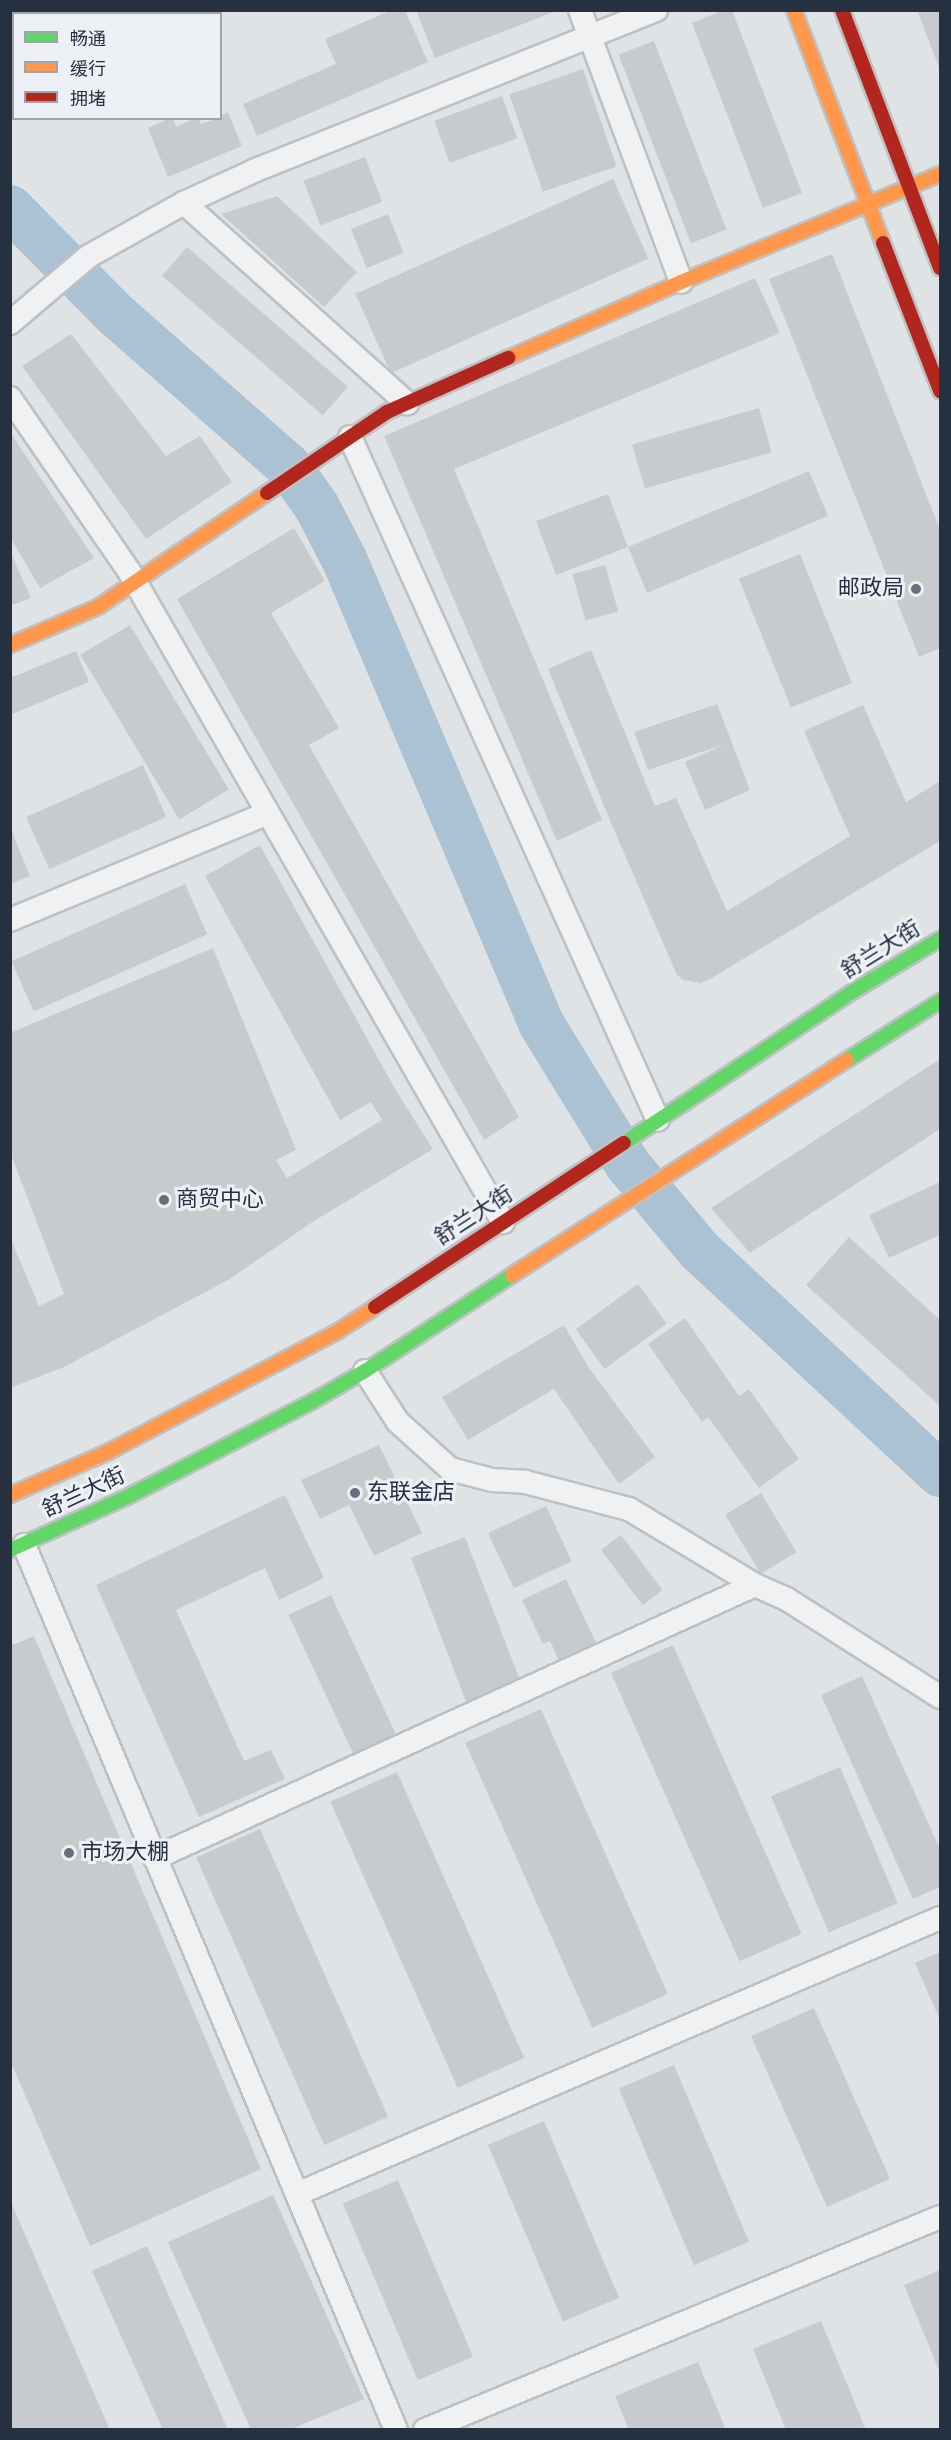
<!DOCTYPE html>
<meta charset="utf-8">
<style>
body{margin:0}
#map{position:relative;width:951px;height:2440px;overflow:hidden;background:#e0e3e6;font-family:Karla,"Noto Sans SC",sans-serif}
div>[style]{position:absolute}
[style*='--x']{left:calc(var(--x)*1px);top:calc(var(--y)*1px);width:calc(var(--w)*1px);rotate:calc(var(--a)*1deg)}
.river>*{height:46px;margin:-23px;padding:0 23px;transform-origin:23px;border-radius:23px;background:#abc1d4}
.building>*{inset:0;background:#c8cbce;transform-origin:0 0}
.roads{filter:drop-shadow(2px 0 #bec1c4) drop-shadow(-2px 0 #bec1c4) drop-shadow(0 2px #bec1c4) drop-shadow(0 -2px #bec1c4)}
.street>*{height:22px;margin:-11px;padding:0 11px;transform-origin:11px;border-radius:11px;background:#f0f1f3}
.fast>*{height:14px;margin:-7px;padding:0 7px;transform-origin:7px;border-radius:7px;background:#63d668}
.slow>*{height:14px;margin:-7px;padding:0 7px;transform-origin:7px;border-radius:7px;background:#ff974d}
.jam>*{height:14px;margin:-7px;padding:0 7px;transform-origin:7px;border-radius:7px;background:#b3261e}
.dots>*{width:16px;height:16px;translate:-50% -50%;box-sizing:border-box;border:3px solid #edf1f6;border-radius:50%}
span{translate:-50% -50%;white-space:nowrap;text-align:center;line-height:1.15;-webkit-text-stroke:6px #edf1f6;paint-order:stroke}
.poi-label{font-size:22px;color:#253141}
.right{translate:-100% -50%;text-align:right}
.left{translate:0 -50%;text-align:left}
.street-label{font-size:22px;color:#253141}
.frame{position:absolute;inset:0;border:12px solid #253141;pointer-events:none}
.legend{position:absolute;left:12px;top:12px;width:210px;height:108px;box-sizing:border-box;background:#edf1f6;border:2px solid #9da4ae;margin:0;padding:8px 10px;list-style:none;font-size:18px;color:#253141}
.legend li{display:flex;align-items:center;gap:12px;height:30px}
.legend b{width:30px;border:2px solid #9da4ae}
</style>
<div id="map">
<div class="river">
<i style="--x:10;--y:208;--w:149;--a:45.3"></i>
<i style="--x:115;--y:314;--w:230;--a:41.3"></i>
<i style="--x:288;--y:466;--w:50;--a:54.7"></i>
<i style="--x:317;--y:507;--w:61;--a:62.6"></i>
<i style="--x:345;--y:561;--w:504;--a:67"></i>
<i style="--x:542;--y:1025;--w:164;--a:58.4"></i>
<i style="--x:628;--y:1165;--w:112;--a:50.1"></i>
<i style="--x:700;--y:1251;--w:328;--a:42.9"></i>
</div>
<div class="building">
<i style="clip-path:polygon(392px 10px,405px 10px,428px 62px,257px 136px,243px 104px,336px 64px,325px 39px)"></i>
<i style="clip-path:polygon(416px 10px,556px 10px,556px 11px,435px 58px)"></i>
<i style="clip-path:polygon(724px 10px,732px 10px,802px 193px,763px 208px,692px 23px)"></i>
<i style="clip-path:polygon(917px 10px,940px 10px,940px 70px)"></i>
<i style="left:654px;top:41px;width:202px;height:38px;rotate:69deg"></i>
<i style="left:583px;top:69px;width:103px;height:78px;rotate:71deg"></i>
<i style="left:502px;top:96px;width:45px;height:72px;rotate:70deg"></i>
<i style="clip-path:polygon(228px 112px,242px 146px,168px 177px,148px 128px,170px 118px,173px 118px,176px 127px,195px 118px,199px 118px,201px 124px,220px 118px,220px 116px)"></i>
<i style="left:365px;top:157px;width:48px;height:66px;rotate:69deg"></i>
<i style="left:613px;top:179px;width:87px;height:282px;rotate:66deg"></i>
<i style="clip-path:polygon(277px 196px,357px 272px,324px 307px,221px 214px)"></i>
<i style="left:388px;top:214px;width:42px;height:40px;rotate:68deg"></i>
<i style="left:187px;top:247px;width:213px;height:38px;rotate:41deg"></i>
<i style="clip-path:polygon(832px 254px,940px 530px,940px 648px,919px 657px,769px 279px)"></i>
<i style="clip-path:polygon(755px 278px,780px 333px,454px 469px,602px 820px,557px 841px,384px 436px)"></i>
<i style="clip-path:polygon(71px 334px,166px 456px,200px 436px,232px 482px,146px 539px,22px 366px)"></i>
<i style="left:759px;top:408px;width:46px;height:132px;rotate:74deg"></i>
<i style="clip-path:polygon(10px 432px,94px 558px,40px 588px,10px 537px)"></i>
<i style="clip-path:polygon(809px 471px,828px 516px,647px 593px,628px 547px,556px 575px,536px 521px,608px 494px,628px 547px)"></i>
<i style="clip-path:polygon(294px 528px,325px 581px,271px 613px,339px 728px,309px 745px,519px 1117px,484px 1140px,177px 599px)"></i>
<i style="clip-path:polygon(10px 551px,31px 598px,10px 606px)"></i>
<i style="left:800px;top:554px;width:139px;height:66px;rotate:68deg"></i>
<i style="left:605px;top:565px;width:48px;height:34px;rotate:74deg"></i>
<i style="left:130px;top:625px;width:192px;height:58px;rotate:59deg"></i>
<i style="clip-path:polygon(591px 650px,655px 806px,676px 798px,727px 911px,850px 836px,804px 731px,863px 705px,906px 802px,940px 781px,940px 841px,710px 979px,700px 983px,683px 980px,677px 975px,611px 823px,548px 669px)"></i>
<i style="clip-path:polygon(76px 651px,89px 682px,10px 715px,10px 678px)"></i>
<i style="clip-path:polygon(717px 704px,750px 790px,705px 810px,685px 762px,725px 744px,648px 770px,634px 732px)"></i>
<i style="left:143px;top:765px;width:57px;height:128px;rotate:66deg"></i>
<i style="clip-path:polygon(10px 827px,30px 876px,10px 884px)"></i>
<i style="clip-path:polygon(260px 845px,395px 1089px,433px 1149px,314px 1221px,228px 1280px,64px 1367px,10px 1388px,10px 1237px,39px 1306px,64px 1294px,10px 1152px,10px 1033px,213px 948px,296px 1150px,276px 1160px,287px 1178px,382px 1120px,371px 1102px,340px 1120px,205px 876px)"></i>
<i style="left:185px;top:884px;width:55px;height:190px;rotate:66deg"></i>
<i style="clip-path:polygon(940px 1059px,940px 1129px,750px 1253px,711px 1208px)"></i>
<i style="clip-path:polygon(940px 1182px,940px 1235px,889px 1258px,869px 1215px)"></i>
<i style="clip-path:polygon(849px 1237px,940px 1320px,940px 1406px,806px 1285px)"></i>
<i style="left:638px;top:1284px;width:49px;height:77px;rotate:54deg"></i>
<i style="clip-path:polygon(685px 1318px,739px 1396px,749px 1389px,799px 1459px,759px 1488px,708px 1417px,702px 1422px,648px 1344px)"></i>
<i style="clip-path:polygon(564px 1325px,589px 1368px,655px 1457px,619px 1484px,554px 1389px,468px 1440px,442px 1397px)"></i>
<i style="clip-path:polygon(379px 1445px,422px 1533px,374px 1556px,349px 1505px,320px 1519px,301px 1480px)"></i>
<i style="left:761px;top:1493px;width:69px;height:42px;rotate:59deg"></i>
<i style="clip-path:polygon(285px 1495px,324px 1578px,279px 1600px,265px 1568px,176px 1610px,244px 1761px,271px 1750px,285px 1779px,199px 1817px,96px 1585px)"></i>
<i style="left:546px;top:1506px;width:61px;height:64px;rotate:65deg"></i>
<i style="left:621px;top:1535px;width:69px;height:25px;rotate:53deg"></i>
<i style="left:465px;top:1537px;width:154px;height:58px;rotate:69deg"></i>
<i style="clip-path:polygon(566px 1579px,597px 1645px,560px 1663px,550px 1641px,543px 1644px,522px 1600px)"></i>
<i style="left:331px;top:1595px;width:158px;height:47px;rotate:65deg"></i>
<i style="clip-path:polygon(34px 1636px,261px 2169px,90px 2246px,10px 2060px,10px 1646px)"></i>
<i style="left:673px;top:1645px;width:316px;height:68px;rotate:66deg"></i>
<i style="clip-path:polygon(862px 1676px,940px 1849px,940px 1887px,913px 1899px,821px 1695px)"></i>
<i style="left:541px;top:1709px;width:312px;height:83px;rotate:66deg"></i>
<i style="left:840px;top:1767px;width:148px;height:75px;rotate:67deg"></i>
<i style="left:397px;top:1772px;width:313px;height:73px;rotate:66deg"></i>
<i style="left:260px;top:1829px;width:315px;height:70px;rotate:66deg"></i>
<i style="clip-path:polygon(940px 1952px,940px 2020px,915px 1963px)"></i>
<i style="left:814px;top:2008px;width:187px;height:69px;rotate:66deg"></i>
<i style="left:674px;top:2065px;width:192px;height:60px;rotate:67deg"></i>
<i style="left:544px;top:2121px;width:192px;height:61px;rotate:67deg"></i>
<i style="left:398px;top:2180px;width:192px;height:60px;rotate:67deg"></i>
<i style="clip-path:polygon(273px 2195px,364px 2399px,289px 2430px,251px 2430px,168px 2242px)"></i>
<i style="clip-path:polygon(10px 2200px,110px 2430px,14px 2430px,10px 2422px)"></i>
<i style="clip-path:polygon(147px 2246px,228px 2430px,163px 2430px,92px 2271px)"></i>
<i style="clip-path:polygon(940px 2270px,940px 2373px,904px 2285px)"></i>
<i style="clip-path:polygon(821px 2321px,866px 2430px,786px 2430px,753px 2349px)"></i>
<i style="clip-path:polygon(698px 2362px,726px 2430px,629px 2430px,615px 2396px)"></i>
</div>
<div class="roads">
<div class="street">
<i style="--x:580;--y:10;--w:290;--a:69.6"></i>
<i style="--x:184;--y:203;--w:300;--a:41.9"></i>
<i style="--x:10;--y:323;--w:104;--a:-40.3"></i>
<i style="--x:89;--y:256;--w:109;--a:-29.2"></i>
<i style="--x:184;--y:203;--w:79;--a:-24.6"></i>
<i style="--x:256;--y:170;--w:431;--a:-21.8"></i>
<i style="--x:10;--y:398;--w:210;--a:55.5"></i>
<i style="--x:129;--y:571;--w:751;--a:60.12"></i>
<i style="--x:350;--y:437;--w:749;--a:65.73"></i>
<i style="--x:10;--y:920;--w:279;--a:-22.5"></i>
<i style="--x:365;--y:1371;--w:61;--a:57.1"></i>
<i style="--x:398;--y:1422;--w:70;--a:42.1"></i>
<i style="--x:450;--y:1469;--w:43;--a:14.7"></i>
<i style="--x:492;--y:1480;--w:33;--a:3"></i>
<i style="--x:525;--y:1482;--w:107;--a:14.6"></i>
<i style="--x:629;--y:1509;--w:147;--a:31.1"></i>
<i style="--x:755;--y:1585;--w:36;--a:24"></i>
<i style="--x:788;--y:1600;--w:180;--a:32.5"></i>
<i style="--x:24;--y:1545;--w:960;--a:67.2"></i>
<i style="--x:155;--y:1858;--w:659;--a:-24.47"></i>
<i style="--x:297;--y:2194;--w:700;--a:-23.23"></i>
<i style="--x:425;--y:2430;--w:557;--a:-22.47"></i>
</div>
<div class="fast">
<i style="--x:847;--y:1060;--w:110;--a:-32.4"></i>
<i style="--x:624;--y:1143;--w:279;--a:-33.5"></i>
<i style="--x:857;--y:989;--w:97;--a:-31.1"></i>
<i style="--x:10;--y:1550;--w:133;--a:-24.4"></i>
<i style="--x:131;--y:1495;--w:205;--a:-27.3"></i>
<i style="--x:313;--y:1401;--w:60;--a:-30"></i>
<i style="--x:365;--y:1371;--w:176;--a:-33.1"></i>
</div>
<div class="slow">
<i style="--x:794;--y:10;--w:249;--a:69.1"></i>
<i style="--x:508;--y:358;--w:189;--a:-23.7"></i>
<i style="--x:681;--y:282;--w:281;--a:-22.6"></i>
<i style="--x:10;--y:645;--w:96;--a:-23.4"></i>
<i style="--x:98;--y:607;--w:204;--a:-34"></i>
<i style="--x:512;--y:1275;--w:398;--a:-32.7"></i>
<i style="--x:10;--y:1495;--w:107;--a:-23.7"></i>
<i style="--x:108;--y:1452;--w:259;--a:-27.7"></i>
<i style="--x:337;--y:1332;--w:45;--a:-33.3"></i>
</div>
<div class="jam">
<i style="--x:842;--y:10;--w:276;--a:69.2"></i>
<i style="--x:883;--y:243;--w:159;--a:68.9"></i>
<i style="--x:267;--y:493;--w:145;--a:-34"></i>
<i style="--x:387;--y:412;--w:133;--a:-24.1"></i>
<i style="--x:375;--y:1307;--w:298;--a:-33.4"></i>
</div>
</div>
<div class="dots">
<i style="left:916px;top:589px;background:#666f7b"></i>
<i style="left:164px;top:1200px;background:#666f7b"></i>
<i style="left:355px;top:1493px;background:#666f7b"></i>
<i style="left:69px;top:1853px;background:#666f7b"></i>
</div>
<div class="poi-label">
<span class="right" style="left:904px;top:589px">邮政局</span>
<span class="left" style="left:176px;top:1200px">商贸中心</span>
<span class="left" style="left:367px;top:1493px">东联金店</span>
<span class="left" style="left:81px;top:1853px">市场大棚</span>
</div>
<div class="street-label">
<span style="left:881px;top:950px;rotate:-32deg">舒兰大街</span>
<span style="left:474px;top:1216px;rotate:-33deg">舒兰大街</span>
<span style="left:84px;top:1493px;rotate:-25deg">舒兰大街</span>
</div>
<div class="frame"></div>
<ul class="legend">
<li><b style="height:8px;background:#63d668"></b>畅通</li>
<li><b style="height:8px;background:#ff974d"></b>缓行</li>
<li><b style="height:8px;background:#b3261e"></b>拥堵</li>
</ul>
</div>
